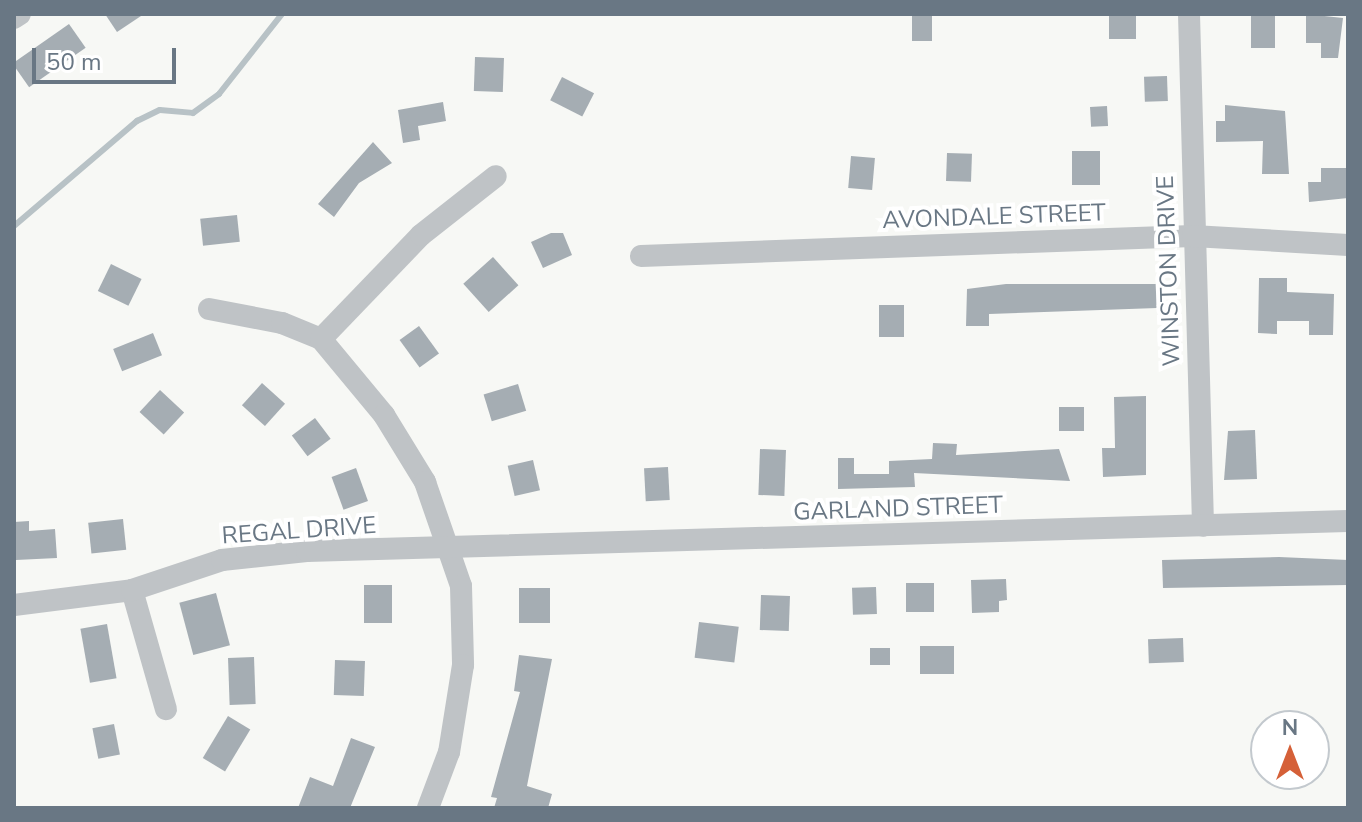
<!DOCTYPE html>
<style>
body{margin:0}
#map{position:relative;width:1362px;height:822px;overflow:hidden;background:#f7f8f5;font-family:"Nunito Sans",sans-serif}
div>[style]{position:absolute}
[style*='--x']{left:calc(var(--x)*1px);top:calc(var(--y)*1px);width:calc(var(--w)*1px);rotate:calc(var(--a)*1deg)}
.stream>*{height:6px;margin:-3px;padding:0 3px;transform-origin:3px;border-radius:3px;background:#b8c2c6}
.building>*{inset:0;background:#a5adb3;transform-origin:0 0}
.minor>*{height:22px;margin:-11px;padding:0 11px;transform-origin:11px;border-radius:11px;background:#bfc3c6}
span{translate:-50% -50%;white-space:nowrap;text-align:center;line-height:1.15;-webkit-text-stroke:8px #fff;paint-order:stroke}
.street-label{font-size:24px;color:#697784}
.frame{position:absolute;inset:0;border:16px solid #697784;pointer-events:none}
.north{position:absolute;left:1250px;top:710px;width:80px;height:80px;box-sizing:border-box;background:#fff;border:2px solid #c3c9ce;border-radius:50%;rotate:0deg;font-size:22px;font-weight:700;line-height:32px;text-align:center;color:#697784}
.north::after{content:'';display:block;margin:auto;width:28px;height:36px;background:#d56038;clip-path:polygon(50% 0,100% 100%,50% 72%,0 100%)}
.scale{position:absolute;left:32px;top:48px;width:144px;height:36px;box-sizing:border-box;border:4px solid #697784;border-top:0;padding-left:10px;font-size:24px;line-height:28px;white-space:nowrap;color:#697784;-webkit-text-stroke:6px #fff;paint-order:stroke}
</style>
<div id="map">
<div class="stream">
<i style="--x:14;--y:226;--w:162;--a:-40.5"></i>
<i style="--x:137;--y:121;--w:25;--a:-26"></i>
<i style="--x:160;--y:110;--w:33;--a:5"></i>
<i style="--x:193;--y:113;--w:32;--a:-36"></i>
<i style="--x:219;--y:94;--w:102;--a:-51.8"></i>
</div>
<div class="building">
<i style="clip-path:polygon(105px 14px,144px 14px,117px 32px)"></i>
<i style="left:912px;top:14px;width:20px;height:27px"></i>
<i style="left:1109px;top:14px;width:27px;height:25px"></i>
<i style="left:1251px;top:14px;width:24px;height:34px"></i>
<i style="clip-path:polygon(1306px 14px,1343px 18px,1338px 58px,1321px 58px,1321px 43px,1306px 43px)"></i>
<i style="left:69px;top:24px;width:29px;height:69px;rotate:55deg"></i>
<i style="left:475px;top:57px;width:29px;height:34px;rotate:2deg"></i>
<i style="left:1167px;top:76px;width:25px;height:23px;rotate:88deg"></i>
<i style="left:562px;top:77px;width:36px;height:26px;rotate:27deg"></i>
<i style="clip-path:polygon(443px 102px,446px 121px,418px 126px,420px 140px,403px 143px,398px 110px)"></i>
<i style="clip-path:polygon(1225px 105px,1285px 111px,1289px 174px,1262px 174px,1263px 141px,1216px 142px,1216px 121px,1225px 121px)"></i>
<i style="left:1107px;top:106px;width:20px;height:17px;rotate:87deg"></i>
<i style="clip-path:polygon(373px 142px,392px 163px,359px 183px,334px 217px,318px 204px)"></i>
<i style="left:1072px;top:151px;width:28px;height:34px"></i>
<i style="left:947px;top:153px;width:25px;height:28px;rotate:2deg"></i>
<i style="left:851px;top:156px;width:24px;height:32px;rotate:5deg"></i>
<i style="clip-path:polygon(1321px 168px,1347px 168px,1348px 198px,1309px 202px,1308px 182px,1321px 182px)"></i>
<i style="left:237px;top:215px;width:27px;height:37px;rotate:84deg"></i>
<i style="clip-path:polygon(551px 233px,563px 233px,572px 255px,543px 268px,531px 242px)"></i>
<i style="left:493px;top:257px;width:38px;height:40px;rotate:48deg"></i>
<i style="left:111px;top:264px;width:34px;height:30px;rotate:26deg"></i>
<i style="clip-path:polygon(1259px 278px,1287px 278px,1287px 292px,1334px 294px,1333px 335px,1309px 335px,1309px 321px,1277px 321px,1277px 334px,1258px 333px)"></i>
<i style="clip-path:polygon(1006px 284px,1157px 284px,1157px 308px,989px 314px,989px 326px,966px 326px,967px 289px)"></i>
<i style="left:879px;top:305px;width:25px;height:32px"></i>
<i style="left:419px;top:326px;width:34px;height:24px;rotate:54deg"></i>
<i style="left:153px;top:333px;width:24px;height:43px;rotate:68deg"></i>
<i style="left:262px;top:383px;width:31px;height:30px;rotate:42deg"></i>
<i style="left:518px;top:384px;width:28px;height:36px;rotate:73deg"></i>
<i style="left:160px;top:390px;width:33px;height:30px;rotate:43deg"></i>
<i style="clip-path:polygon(1146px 396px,1146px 475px,1103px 477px,1102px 448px,1115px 448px,1114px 397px)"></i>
<i style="left:1059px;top:407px;width:25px;height:24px"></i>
<i style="left:315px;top:418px;width:26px;height:29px;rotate:53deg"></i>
<i style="clip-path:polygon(1255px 430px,1257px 479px,1224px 480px,1228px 431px)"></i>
<i style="clip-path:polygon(933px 443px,957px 444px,956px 455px,1059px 449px,1070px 481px,914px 473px,915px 487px,838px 489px,838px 458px,854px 458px,854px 474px,889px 474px,889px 461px,932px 459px)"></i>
<i style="left:760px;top:449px;width:26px;height:46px;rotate:2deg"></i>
<i style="left:533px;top:460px;width:31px;height:26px;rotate:77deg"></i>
<i style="left:668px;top:467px;width:33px;height:24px;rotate:87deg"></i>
<i style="left:356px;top:468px;width:35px;height:26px;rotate:70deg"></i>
<i style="left:123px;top:519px;width:31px;height:35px;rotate:84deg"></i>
<i style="clip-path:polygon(29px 521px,29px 531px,55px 529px,57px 558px,16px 560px,14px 522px)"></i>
<i style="clip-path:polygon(1279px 557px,1348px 560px,1348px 585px,1163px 588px,1162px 560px)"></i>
<i style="clip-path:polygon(1006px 579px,1007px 600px,999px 601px,999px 612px,972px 613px,971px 580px)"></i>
<i style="left:906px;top:583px;width:28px;height:29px"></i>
<i style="left:364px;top:585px;width:28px;height:38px"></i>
<i style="left:876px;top:587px;width:27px;height:24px;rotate:88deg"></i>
<i style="left:519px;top:588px;width:31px;height:35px"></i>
<i style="left:216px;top:593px;width:54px;height:38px;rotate:75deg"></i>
<i style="left:761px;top:595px;width:29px;height:35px;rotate:2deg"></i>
<i style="left:699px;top:622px;width:40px;height:36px;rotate:7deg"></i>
<i style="left:107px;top:624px;width:55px;height:27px;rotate:80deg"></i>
<i style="left:1183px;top:638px;width:24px;height:35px;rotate:88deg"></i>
<i style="left:920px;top:646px;width:34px;height:28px"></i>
<i style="left:890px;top:648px;width:17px;height:20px;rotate:90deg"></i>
<i style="clip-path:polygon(519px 655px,552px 659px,527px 786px,552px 794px,548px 808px,494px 808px,497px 798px,491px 797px,520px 692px,514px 691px)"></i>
<i style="left:254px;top:657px;width:47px;height:26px;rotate:88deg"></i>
<i style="left:335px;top:660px;width:30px;height:35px;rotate:2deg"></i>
<i style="left:228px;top:716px;width:26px;height:49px;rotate:31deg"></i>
<i style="left:114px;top:724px;width:31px;height:22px;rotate:79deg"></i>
<i style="clip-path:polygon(351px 738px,375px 747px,350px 808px,298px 808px,310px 777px,333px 786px)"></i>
</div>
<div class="minor">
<i style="--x:1189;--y:14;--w:512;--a:88.43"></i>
<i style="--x:14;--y:18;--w:7;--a:-34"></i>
<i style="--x:641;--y:256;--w:552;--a:-2.08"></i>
<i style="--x:1193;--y:236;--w:155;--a:3.3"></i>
<i style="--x:209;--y:309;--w:74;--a:10.9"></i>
<i style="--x:282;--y:323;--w:42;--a:22.3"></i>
<i style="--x:321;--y:339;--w:99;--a:50.3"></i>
<i style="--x:384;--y:415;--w:79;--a:58.5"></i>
<i style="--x:425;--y:482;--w:110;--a:70.9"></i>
<i style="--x:461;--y:586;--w:79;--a:88.5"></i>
<i style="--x:463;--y:665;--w:88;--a:99.1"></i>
<i style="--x:449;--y:752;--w:60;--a:110.6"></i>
<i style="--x:321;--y:339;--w:144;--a:-46.1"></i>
<i style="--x:421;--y:235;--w:95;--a:-38.2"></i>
<i style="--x:132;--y:590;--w:124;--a:74.1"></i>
<i style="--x:14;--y:605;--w:119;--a:-7.2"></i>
<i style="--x:132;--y:590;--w:95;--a:-18.4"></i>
<i style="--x:222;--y:560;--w:85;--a:-6"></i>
<i style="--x:307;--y:551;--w:1041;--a:-1.65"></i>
</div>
<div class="street-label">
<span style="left:994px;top:217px;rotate:-2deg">AVONDALE STREET</span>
<span style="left:1169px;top:271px;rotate:-92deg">WINSTON DRIVE</span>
<span style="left:898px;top:509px;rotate:-2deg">GARLAND STREET</span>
<span style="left:299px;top:531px;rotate:-4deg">REGAL DRIVE</span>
</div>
<div class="frame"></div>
<div class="north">N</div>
<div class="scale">50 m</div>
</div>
